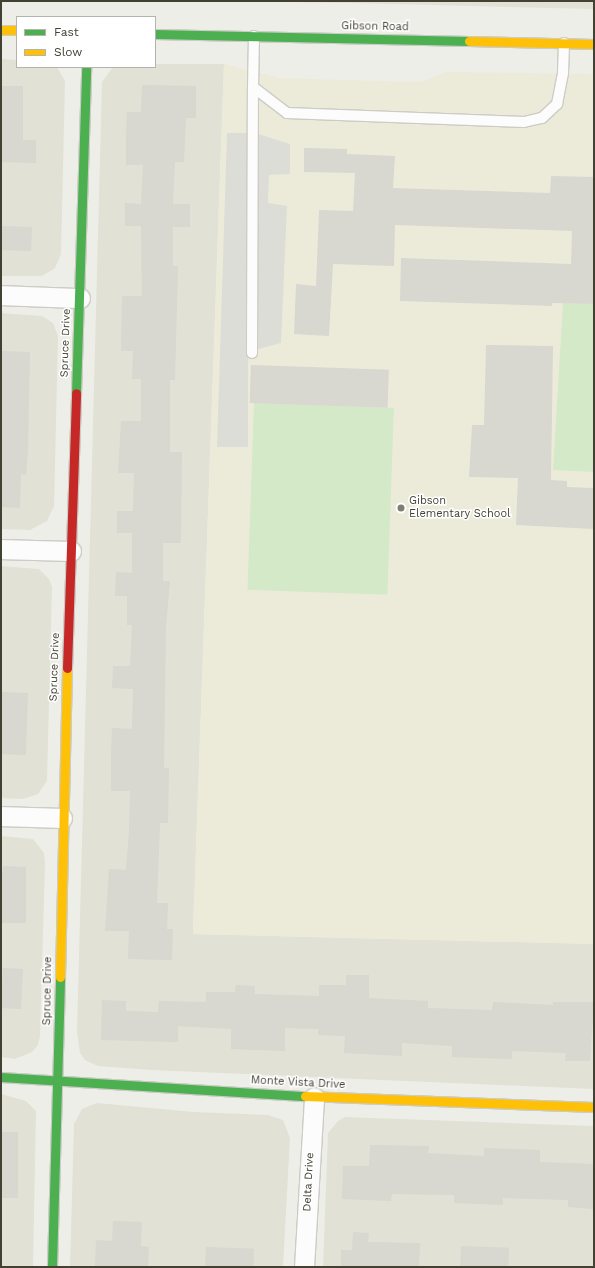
<!DOCTYPE html>
<style>
body{margin:0}
#map{position:relative;width:595px;height:1268px;overflow:hidden;background:#eeeee8;font-family:"Work Sans",sans-serif}
div>[style]{position:absolute}
[style*='--x']{left:calc(var(--x)*1px);top:calc(var(--y)*1px);width:calc(var(--w)*1px);rotate:calc(var(--a)*1deg)}
.residential>*{inset:0;background:#e2e1d5}
.education>*{inset:0;background:#ecebda}
.green>*{inset:0;background:#d4e9c8;transform-origin:0 0}
.parking>*{inset:0;background:#ddddd7}
.building>*{inset:0;background:#d8d7d0;transform-origin:0 0}
.roads{filter:drop-shadow(1px 0 #ccccc5) drop-shadow(-1px 0 #ccccc5) drop-shadow(0 1px #ccccc5) drop-shadow(0 -1px #ccccc5)}
.lane>*{height:10px;margin:-5px;padding:0 5px;transform-origin:5px;border-radius:5px;background:#fcfcfc}
.street>*{height:19px;margin:-9.5px;padding:0 9.5px;transform-origin:9.5px;border-radius:9.5px;background:#fcfcfc}
.fast>*{height:9px;margin:-4.5px;padding:0 4.5px;transform-origin:4.5px;border-radius:4.5px;background:#4caf50}
.slow>*{height:9px;margin:-4.5px;padding:0 4.5px;transform-origin:4.5px;border-radius:4.5px;background:#ffc107}
.jam>*{height:9px;margin:-4.5px;padding:0 4.5px;transform-origin:4.5px;border-radius:4.5px;background:#c62828}
.dots>*{width:11px;height:11px;translate:-50% -50%;box-sizing:border-box;border:2px solid #fff;border-radius:50%}
span{translate:-50% -50%;white-space:nowrap;text-align:center;line-height:1.15;-webkit-text-stroke:3px #fff;paint-order:stroke}
.street-label{font-size:11px;color:#434134}
.poi-label{font-size:11px;color:#434134}
.left{translate:0 -50%;text-align:left}
.frame{position:absolute;inset:0;border:2px solid #434134;pointer-events:none}
.legend{position:absolute;left:16px;top:16px;width:140px;height:52px;box-sizing:border-box;background:#fff;border:1px solid #b4b3ae;margin:0;padding:5px 7px;list-style:none;font-size:12px;color:#434134}
.legend li{display:flex;align-items:center;gap:8px;height:20px}
.legend b{width:20px;border:1px solid #b4b3ae}
</style>
<div id="map">
<div class="residential">
<i style="clip-path:polygon(228px 1px,594px 1px,594px 9px,351px 3px)"></i>
<i style="clip-path:polygon(1px 59px,17px 60px,17px 67px,57px 67px,65px 81px,61px 254px,55px 268px,42px 276px,1px 276px)"></i>
<i style="clip-path:polygon(155px 64px,224px 64px,193px 934px,594px 944px,594px 1089px,151px 1070px,98px 1066px,85px 1060px,80px 1053px,77px 1032px,102px 82px,113px 67px,155px 67px)"></i>
<i style="clip-path:polygon(1px 313px,42px 316px,53px 323px,58px 336px,54px 506px,47px 521px,30px 530px,1px 529px)"></i>
<i style="clip-path:polygon(1px 566px,39px 569px,49px 579px,52px 587px,47px 781px,38px 794px,23px 799px,1px 798px)"></i>
<i style="clip-path:polygon(1px 836px,33px 839px,44px 853px,45px 864px,40px 1036px,38px 1045px,32px 1052px,15px 1059px,1px 1057px)"></i>
<i style="clip-path:polygon(1px 1094px,26px 1101px,36px 1111px,33px 1267px,1px 1267px)"></i>
<i style="clip-path:polygon(97px 1103px,194px 1112px,268px 1115px,283px 1120px,290px 1138px,283px 1267px,70px 1267px,74px 1124px,82px 1109px)"></i>
<i style="clip-path:polygon(345px 1117px,594px 1126px,594px 1267px,323px 1267px,328px 1133px,338px 1121px)"></i>
</div>
<div class="education">
<i style="clip-path:polygon(224px 64px,280px 78px,420px 82px,445px 72px,594px 74px,594px 944px,193px 934px)"></i>
</div>
<div class="green">
<i style="clip-path:polygon(563px 303px,594px 304px,594px 472px,553px 470px)"></i>
<i style="left:254px;top:403px;width:140px;height:187px;rotate:2deg"></i>
</div>
<div class="parking">
<i style="clip-path:polygon(227px 133px,255px 133px,290px 144px,290px 174px,269px 175px,268px 203px,287px 206px,281px 343px,248px 352px,248px 447px,217px 447px)"></i>
</div>
<div class="building">
<i style="clip-path:polygon(142px 85px,196px 86px,196px 118px,186px 118px,184px 162px,175px 162px,173px 204px,190px 204px,190px 227px,173px 227px,173px 266px,178px 266px,175px 380px,170px 380px,170px 452px,182px 452px,181px 543px,163px 543px,163px 581px,170px 581px,166px 626px,164px 768px,169px 768px,168px 823px,160px 823px,157px 903px,168px 903px,167px 929px,173px 929px,172px 960px,128px 959px,129px 931px,105px 931px,109px 869px,126px 870px,129px 831px,130px 791px,111px 791px,111px 753px,112px 728px,132px 729px,133px 689px,112px 688px,113px 666px,130px 666px,132px 625px,127px 625px,127px 596px,115px 596px,116px 572px,132px 573px,132px 533px,117px 533px,117px 511px,133px 511px,134px 473px,118px 473px,121px 421px,141px 421px,141px 379px,132px 379px,133px 351px,121px 351px,122px 296px,142px 296px,141px 226px,125px 226px,125px 203px,141px 204px,143px 165px,126px 165px,126px 136px,127px 112px,141px 112px)"></i>
<i style="clip-path:polygon(1px 86px,23px 86px,23px 140px,36px 140px,36px 163px,1px 162px)"></i>
<i style="clip-path:polygon(304px 148px,347px 149px,347px 154px,395px 156px,393px 188px,550px 193px,551px 176px,594px 177px,594px 304px,552px 303px,552px 306px,400px 301px,401px 258px,571px 264px,572px 231px,395px 225px,394px 266px,333px 264px,329px 336px,294px 334px,296px 284px,316px 286px,319px 210px,353px 211px,355px 173px,304px 172px)"></i>
<i style="left:1px;top:226px;width:31px;height:24px;rotate:2deg"></i>
<i style="clip-path:polygon(486px 345px,553px 346px,551px 480px,567px 481px,567px 487px,594px 488px,594px 529px,516px 525px,518px 478px,469px 477px,472px 425px,484px 425px)"></i>
<i style="clip-path:polygon(1px 351px,30px 352px,28px 450px,26px 475px,21px 474px,20px 508px,1px 507px)"></i>
<i style="left:251px;top:365px;width:138px;height:38px;rotate:2deg"></i>
<i style="left:1px;top:692px;width:27px;height:62px;rotate:2deg"></i>
<i style="clip-path:polygon(3px 866px,26px 867px,26px 923px,1px 923px,1px 872px,3px 872px)"></i>
<i style="left:3px;top:968px;width:20px;height:40px;rotate:3deg"></i>
<i style="clip-path:polygon(346px 975px,369px 975px,369px 998px,428px 1001px,428px 1008px,492px 1010px,493px 1002px,553px 1005px,553px 1002px,594px 1002px,590px 1061px,565px 1061px,566px 1053px,512px 1051px,512px 1059px,452px 1057px,452px 1046px,402px 1043px,402px 1056px,344px 1053px,345px 1036px,318px 1035px,318px 1029px,285px 1028px,285px 1051px,231px 1049px,231px 1029px,178px 1026px,178px 1042px,101px 1040px,102px 1000px,126px 1001px,126px 1011px,158px 1012px,159px 1001px,206px 1002px,206px 992px,235px 992px,236px 985px,255px 986px,255px 994px,319px 996px,319px 985px,346px 985px)"></i>
<i style="left:1px;top:1132px;width:17px;height:66px"></i>
<i style="clip-path:polygon(370px 1145px,429px 1146px,428px 1153px,484px 1156px,484px 1148px,540px 1150px,540px 1162px,594px 1164px,594px 1209px,568px 1207px,568px 1200px,503px 1198px,503px 1205px,454px 1203px,454px 1195px,392px 1194px,391px 1201px,342px 1199px,343px 1166px,369px 1166px)"></i>
<i style="clip-path:polygon(113px 1221px,142px 1222px,141px 1246px,149px 1247px,148px 1267px,95px 1267px,96px 1240px,112px 1241px)"></i>
<i style="clip-path:polygon(353px 1232px,369px 1233px,368px 1242px,420px 1243px,419px 1267px,341px 1267px,341px 1250px,352px 1250px)"></i>
<i style="left:461px;top:1246px;width:48px;height:21px;rotate:2deg"></i>
<i style="left:206px;top:1247px;width:48px;height:20px;rotate:2deg"></i>
</div>
<div class="roads">
<div class="lane">
<i style="--x:254;--y:36;--w:51;--a:91.1"></i>
<i style="--x:253;--y:87;--w:43;--a:37.4"></i>
<i style="--x:287;--y:113;--w:237;--a:2.2"></i>
<i style="--x:524;--y:122;--w:18;--a:-13"></i>
<i style="--x:542;--y:118;--w:21;--a:-43"></i>
<i style="--x:557;--y:104;--w:32;--a:-79"></i>
<i style="--x:563;--y:73;--w:30;--a:-88"></i>
<i style="--x:252;--y:353;--w:266;--a:-89.8"></i>
</div>
<div class="street">
<i style="--x:1;--y:295;--w:79;--a:2.2"></i>
<i style="--x:1;--y:549;--w:70;--a:1.6"></i>
<i style="--x:1;--y:816;--w:61;--a:1.9"></i>
<i style="--x:304;--y:1267;--w:170;--a:-86.6"></i>
</div>
<div class="fast">
<i style="--x:155;--y:34;--w:314;--a:1.3"></i>
<i style="--x:76;--y:393;--w:326;--a:-88.2"></i>
<i style="--x:1;--y:1077;--w:305;--a:3.6"></i>
<i style="--x:52;--y:1267;--w:290;--a:-88.4"></i>
</div>
<div class="slow">
<i style="--x:1;--y:30;--w:16;--a:0"></i>
<i style="--x:469;--y:41;--w:125;--a:1.4"></i>
<i style="--x:60;--y:977;--w:309;--a:-88.7"></i>
<i style="--x:305;--y:1096;--w:289;--a:2.2"></i>
</div>
<div class="jam">
<i style="--x:67;--y:668;--w:275;--a:-88.1"></i>
</div>
</div>
<div class="dots">
<i style="left:401px;top:508px;background:#7f7e73"></i>
</div>
<div class="street-label">
<span style="left:375px;top:27px;rotate:1deg">Gibson Road</span>
<span style="left:66px;top:343px;rotate:-88deg">Spruce Drive</span>
<span style="left:55px;top:667px;rotate:-88deg">Spruce Drive</span>
<span style="left:48px;top:991px;rotate:-89deg">Spruce Drive</span>
<span style="left:298px;top:1083px;rotate:3deg">Monte Vista Drive</span>
<span style="left:309px;top:1182px;rotate:-87deg">Delta Drive</span>
</div>
<div class="poi-label">
<span class="left" style="left:409px;top:508px">Gibson<br>Elementary School</span>
</div>
<div class="frame"></div>
<ul class="legend">
<li><b style="height:5px;background:#4caf50"></b>Fast</li>
<li><b style="height:5px;background:#ffc107"></b>Slow</li>
</ul>
</div>
